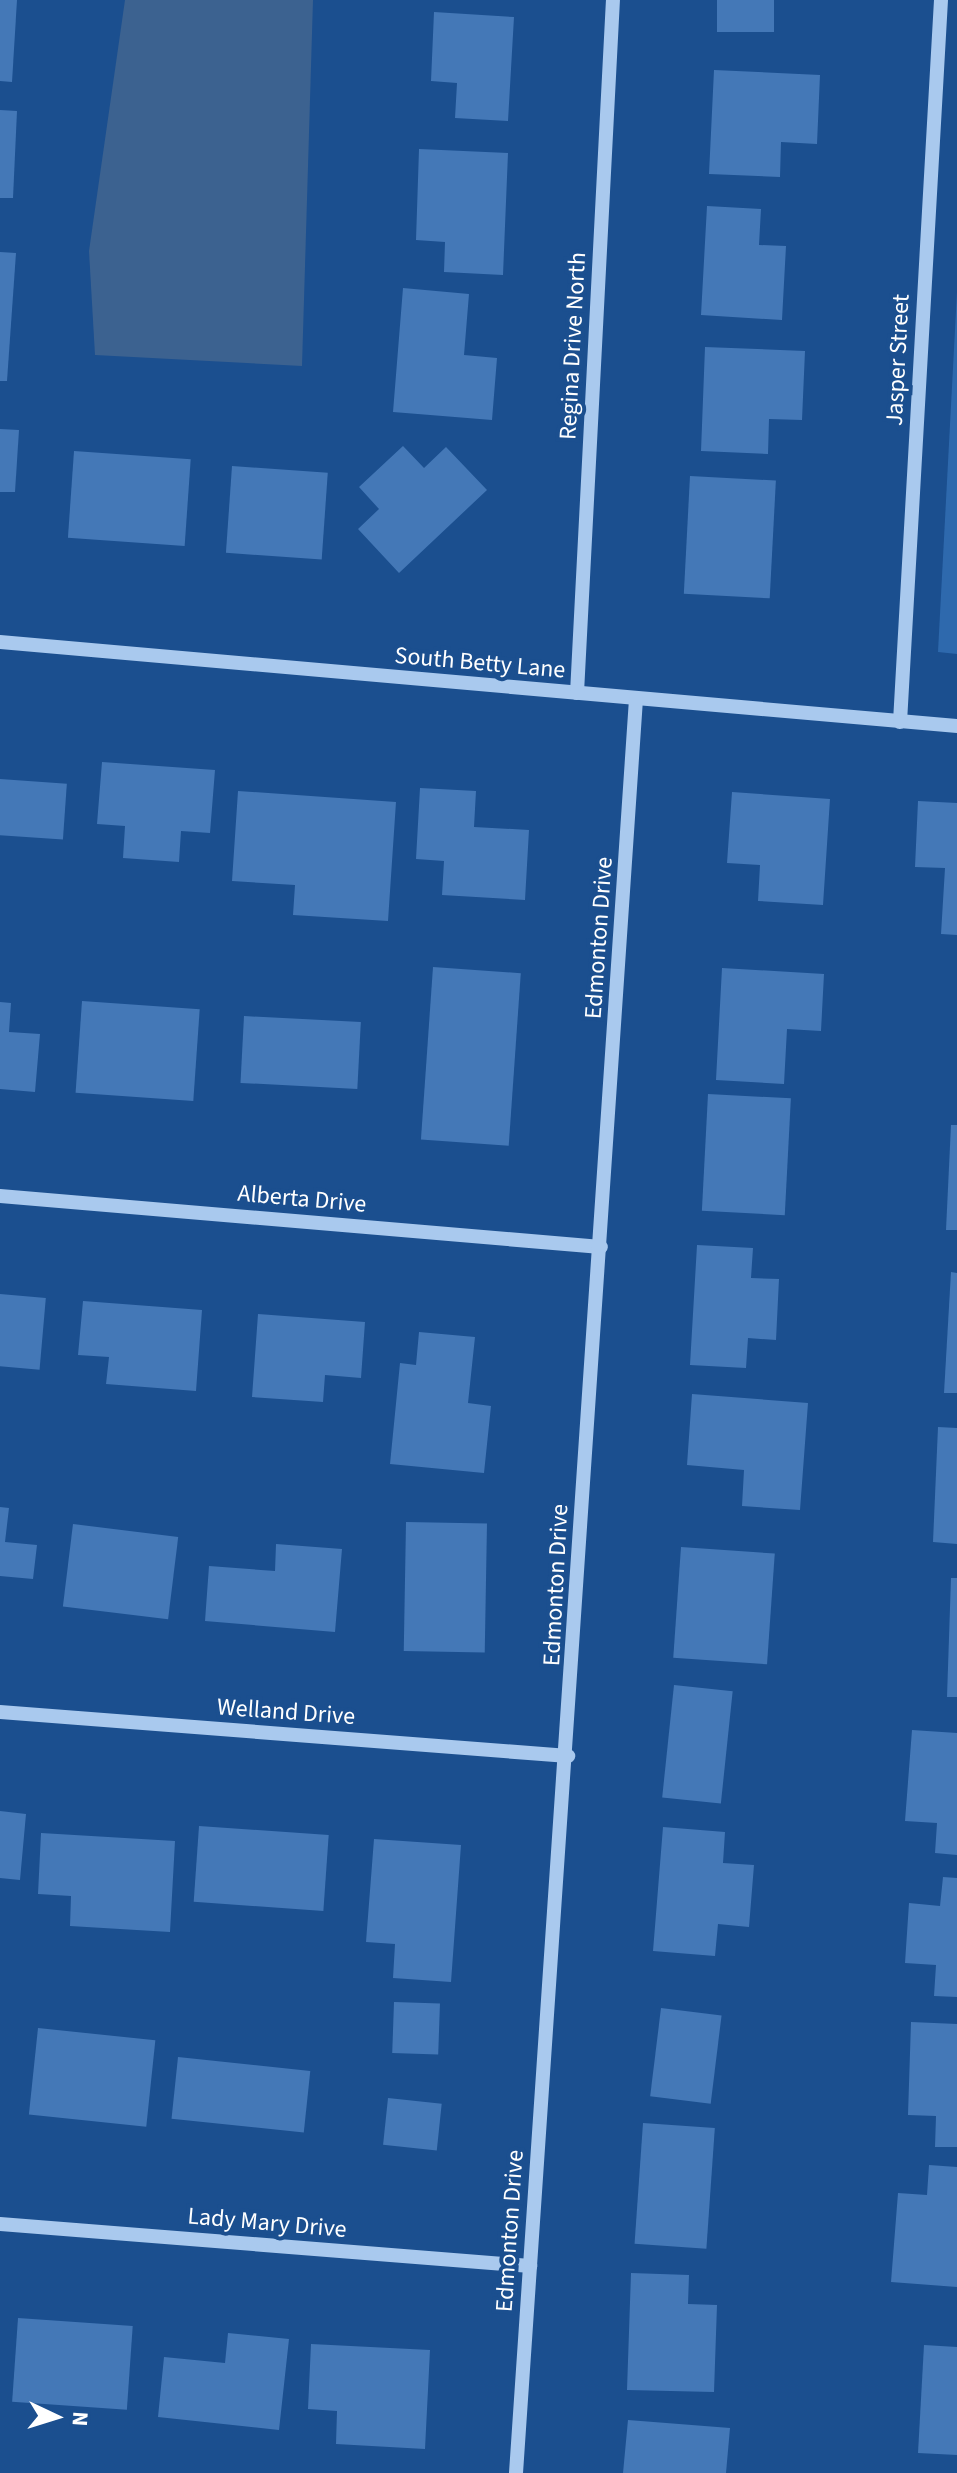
<!DOCTYPE html>
<style>
body{margin:0}
#map{position:relative;width:957px;height:2473px;overflow:hidden;background:#1b4f8f;font-family:"Source Sans 3",sans-serif}
div>[style]{position:absolute}
[style*='--x']{left:calc(var(--x)*1px);top:calc(var(--y)*1px);width:calc(var(--w)*1px);rotate:calc(var(--a)*1deg)}
.green>*{inset:0;background:#2e69ad}
.water>*{inset:0;background:#3c6290}
.building>*{inset:0;background:#4478b7;transform-origin:0 0}
.minor>*{height:14px;margin:-7px;padding:0 7px;transform-origin:7px;border-radius:7px;background:#a9c9ee}
span{translate:-50% -50%;white-space:nowrap;text-align:center;line-height:1.15;-webkit-text-stroke:8px #1b4f8f;paint-order:stroke}
.street-label{font-size:24px;color:#fff}
.north{position:absolute;left:16px;top:2377px;width:80px;height:80px;-webkit-text-stroke:6px #1b4f8f;paint-order:stroke;rotate:94deg;font-size:22px;font-weight:700;line-height:32px;text-align:center;color:#fff}
.north::after{content:'';display:block;margin:auto;width:28px;height:36px;background:#fff;clip-path:polygon(50% 0,100% 100%,50% 72%,0 100%)}
</style>
<div id="map">
<div class="green">
<i style="clip-path:polygon(957px 292px,957px 654px,938px 652px)"></i>
</div>
<div class="water">
<i style="clip-path:polygon(125px 0,313px 0,302px 366px,95px 355px,89px 251px)"></i>
</div>
<div class="building">
<i style="clip-path:polygon(0 0,17px 0,12px 82px,0 81px)"></i>
<i style="left:717px;top:0;width:57px;height:32px"></i>
<i style="clip-path:polygon(434px 12px,514px 17px,508px 121px,455px 118px,457px 83px,431px 81px)"></i>
<i style="clip-path:polygon(714px 70px,820px 75px,817px 144px,781px 142px,780px 177px,709px 174px)"></i>
<i style="clip-path:polygon(0 110px,17px 111px,13px 198px,0 198px)"></i>
<i style="clip-path:polygon(419px 149px,508px 153px,503px 275px,444px 272px,445px 242px,416px 240px)"></i>
<i style="clip-path:polygon(707px 206px,761px 209px,759px 245px,786px 246px,782px 320px,701px 315px)"></i>
<i style="clip-path:polygon(0 252px,16px 253px,7px 381px,0 381px)"></i>
<i style="clip-path:polygon(403px 288px,469px 294px,464px 355px,497px 358px,492px 420px,393px 412px)"></i>
<i style="clip-path:polygon(705px 347px,805px 351px,802px 420px,769px 419px,768px 454px,701px 451px)"></i>
<i style="clip-path:polygon(0 429px,19px 430px,15px 492px,0 492px)"></i>
<i style="clip-path:polygon(403px 446px,424px 468px,446px 447px,487px 490px,399px 573px,358px 529px,379px 509px,359px 487px)"></i>
<i style="left:74px;top:451px;width:117px;height:87px;rotate:4deg"></i>
<i style="left:232px;top:466px;width:96px;height:87px;rotate:4deg"></i>
<i style="left:690px;top:476px;width:86px;height:118px;rotate:3deg"></i>
<i style="clip-path:polygon(102px 762px,215px 770px,210px 833px,181px 831px,179px 862px,123px 858px,125px 826px,97px 824px)"></i>
<i style="left:0;top:779px;width:67px;height:56px;rotate:4deg"></i>
<i style="clip-path:polygon(420px 788px,476px 791px,474px 827px,529px 830px,525px 900px,442px 895px,444px 861px,416px 859px)"></i>
<i style="clip-path:polygon(238px 791px,396px 802px,388px 921px,293px 915px,295px 885px,232px 881px)"></i>
<i style="clip-path:polygon(732px 792px,830px 799px,823px 905px,758px 901px,760px 865px,727px 863px)"></i>
<i style="clip-path:polygon(918px 801px,957px 803px,957px 935px,941px 934px,945px 868px,915px 867px)"></i>
<i style="left:433px;top:967px;width:88px;height:173px;rotate:4deg"></i>
<i style="clip-path:polygon(722px 968px,824px 974px,821px 1031px,787px 1029px,784px 1084px,716px 1080px)"></i>
<i style="left:82px;top:1001px;width:118px;height:92px;rotate:4deg"></i>
<i style="clip-path:polygon(0 1002px,11px 1003px,9px 1032px,40px 1034px,35px 1092px,0 1089px)"></i>
<i style="left:244px;top:1016px;width:117px;height:67px;rotate:3deg"></i>
<i style="left:708px;top:1094px;width:83px;height:117px;rotate:3deg"></i>
<i style="clip-path:polygon(951px 1125px,957px 1125px,957px 1230px,946px 1230px)"></i>
<i style="clip-path:polygon(697px 1245px,753px 1248px,751px 1278px,779px 1279px,776px 1340px,748px 1338px,746px 1368px,690px 1365px)"></i>
<i style="clip-path:polygon(951px 1272px,957px 1273px,957px 1393px,944px 1393px)"></i>
<i style="left:0;top:1294px;width:46px;height:72px;rotate:5deg"></i>
<i style="clip-path:polygon(83px 1301px,202px 1310px,196px 1391px,106px 1384px,109px 1357px,78px 1355px)"></i>
<i style="clip-path:polygon(258px 1314px,365px 1322px,361px 1378px,325px 1375px,323px 1402px,252px 1397px)"></i>
<i style="clip-path:polygon(419px 1332px,475px 1337px,468px 1403px,491px 1406px,484px 1473px,390px 1464px,400px 1363px,416px 1365px)"></i>
<i style="clip-path:polygon(692px 1394px,808px 1403px,800px 1510px,742px 1506px,744px 1470px,687px 1465px)"></i>
<i style="clip-path:polygon(938px 1427px,957px 1428px,957px 1544px,933px 1542px)"></i>
<i style="clip-path:polygon(0 1507px,9px 1508px,5px 1542px,37px 1545px,33px 1579px,0 1576px)"></i>
<i style="left:406px;top:1522px;width:81px;height:129px;rotate:1deg"></i>
<i style="left:73px;top:1524px;width:106px;height:83px;rotate:7deg"></i>
<i style="clip-path:polygon(276px 1544px,342px 1549px,335px 1632px,205px 1621px,209px 1566px,275px 1571px)"></i>
<i style="left:681px;top:1547px;width:94px;height:111px;rotate:4deg"></i>
<i style="clip-path:polygon(951px 1578px,957px 1578px,957px 1697px,947px 1697px)"></i>
<i style="left:674px;top:1685px;width:59px;height:113px;rotate:6deg"></i>
<i style="clip-path:polygon(912px 1730px,957px 1733px,957px 1855px,935px 1853px,937px 1823px,905px 1821px)"></i>
<i style="clip-path:polygon(0 1811px,26px 1814px,20px 1880px,0 1878px)"></i>
<i style="left:199px;top:1826px;width:130px;height:76px;rotate:4deg"></i>
<i style="clip-path:polygon(663px 1827px,725px 1832px,723px 1863px,754px 1865px,749px 1927px,718px 1924px,715px 1956px,653px 1951px)"></i>
<i style="clip-path:polygon(41px 1833px,175px 1841px,170px 1932px,70px 1926px,71px 1896px,38px 1894px)"></i>
<i style="clip-path:polygon(374px 1839px,461px 1845px,451px 1982px,393px 1978px,395px 1944px,366px 1942px)"></i>
<i style="clip-path:polygon(943px 1877px,957px 1878px,957px 1997px,934px 1996px,936px 1965px,905px 1963px,909px 1903px,940px 1906px)"></i>
<i style="left:394px;top:2002px;width:46px;height:51px;rotate:2deg"></i>
<i style="left:661px;top:2008px;width:61px;height:89px;rotate:7deg"></i>
<i style="clip-path:polygon(911px 2022px,957px 2024px,957px 2147px,935px 2147px,936px 2116px,908px 2115px)"></i>
<i style="left:38px;top:2028px;width:118px;height:87px;rotate:6deg"></i>
<i style="left:178px;top:2057px;width:133px;height:62px;rotate:6deg"></i>
<i style="left:388px;top:2098px;width:54px;height:47px;rotate:6deg"></i>
<i style="left:643px;top:2123px;width:72px;height:121px;rotate:4deg"></i>
<i style="clip-path:polygon(929px 2165px,957px 2167px,957px 2287px,891px 2282px,898px 2193px,927px 2195px)"></i>
<i style="clip-path:polygon(631px 2273px,689px 2275px,688px 2304px,717px 2305px,714px 2392px,627px 2390px)"></i>
<i style="left:18px;top:2318px;width:115px;height:84px;rotate:4deg"></i>
<i style="clip-path:polygon(228px 2333px,289px 2339px,279px 2430px,158px 2417px,164px 2357px,225px 2363px)"></i>
<i style="clip-path:polygon(311px 2344px,430px 2350px,425px 2449px,336px 2444px,337px 2411px,308px 2409px)"></i>
<i style="clip-path:polygon(924px 2345px,957px 2347px,957px 2455px,918px 2453px)"></i>
<i style="clip-path:polygon(628px 2420px,730px 2428px,726px 2473px,623px 2473px)"></i>
</div>
<div class="minor">
<i style="--x:0;--y:642;--w:961;--a:5.02"></i>
<i style="--x:577;--y:693;--w:694;--a:-87.03"></i>
<i style="--x:900;--y:722;--w:723;--a:-86.75"></i>
<i style="--x:0;--y:1196;--w:603;--a:4.85"></i>
<i style="--x:0;--y:1712;--w:570;--a:4.43"></i>
<i style="--x:0;--y:2224;--w:532;--a:4.53"></i>
<i style="--x:516;--y:2473;--w:1778;--a:-86.13"></i>
</div>
<div class="street-label">
<span style="left:573px;top:346px;rotate:-87deg">Regina Drive North</span>
<span style="left:898px;top:360px;rotate:-87deg">Jasper Street</span>
<span style="left:480px;top:663px;rotate:5deg">South Betty Lane</span>
<span style="left:599px;top:938px;rotate:-86deg">Edmonton Drive</span>
<span style="left:302px;top:1199px;rotate:5deg">Alberta Drive</span>
<span style="left:556px;top:1585px;rotate:-87deg">Edmonton Drive</span>
<span style="left:286px;top:1712px;rotate:4deg">Welland Drive</span>
<span style="left:267px;top:2223px;rotate:5deg">Lady Mary Drive</span>
<span style="left:510px;top:2231px;rotate:-86deg">Edmonton Drive</span>
</div>
<div class="north">N</div>
</div>
